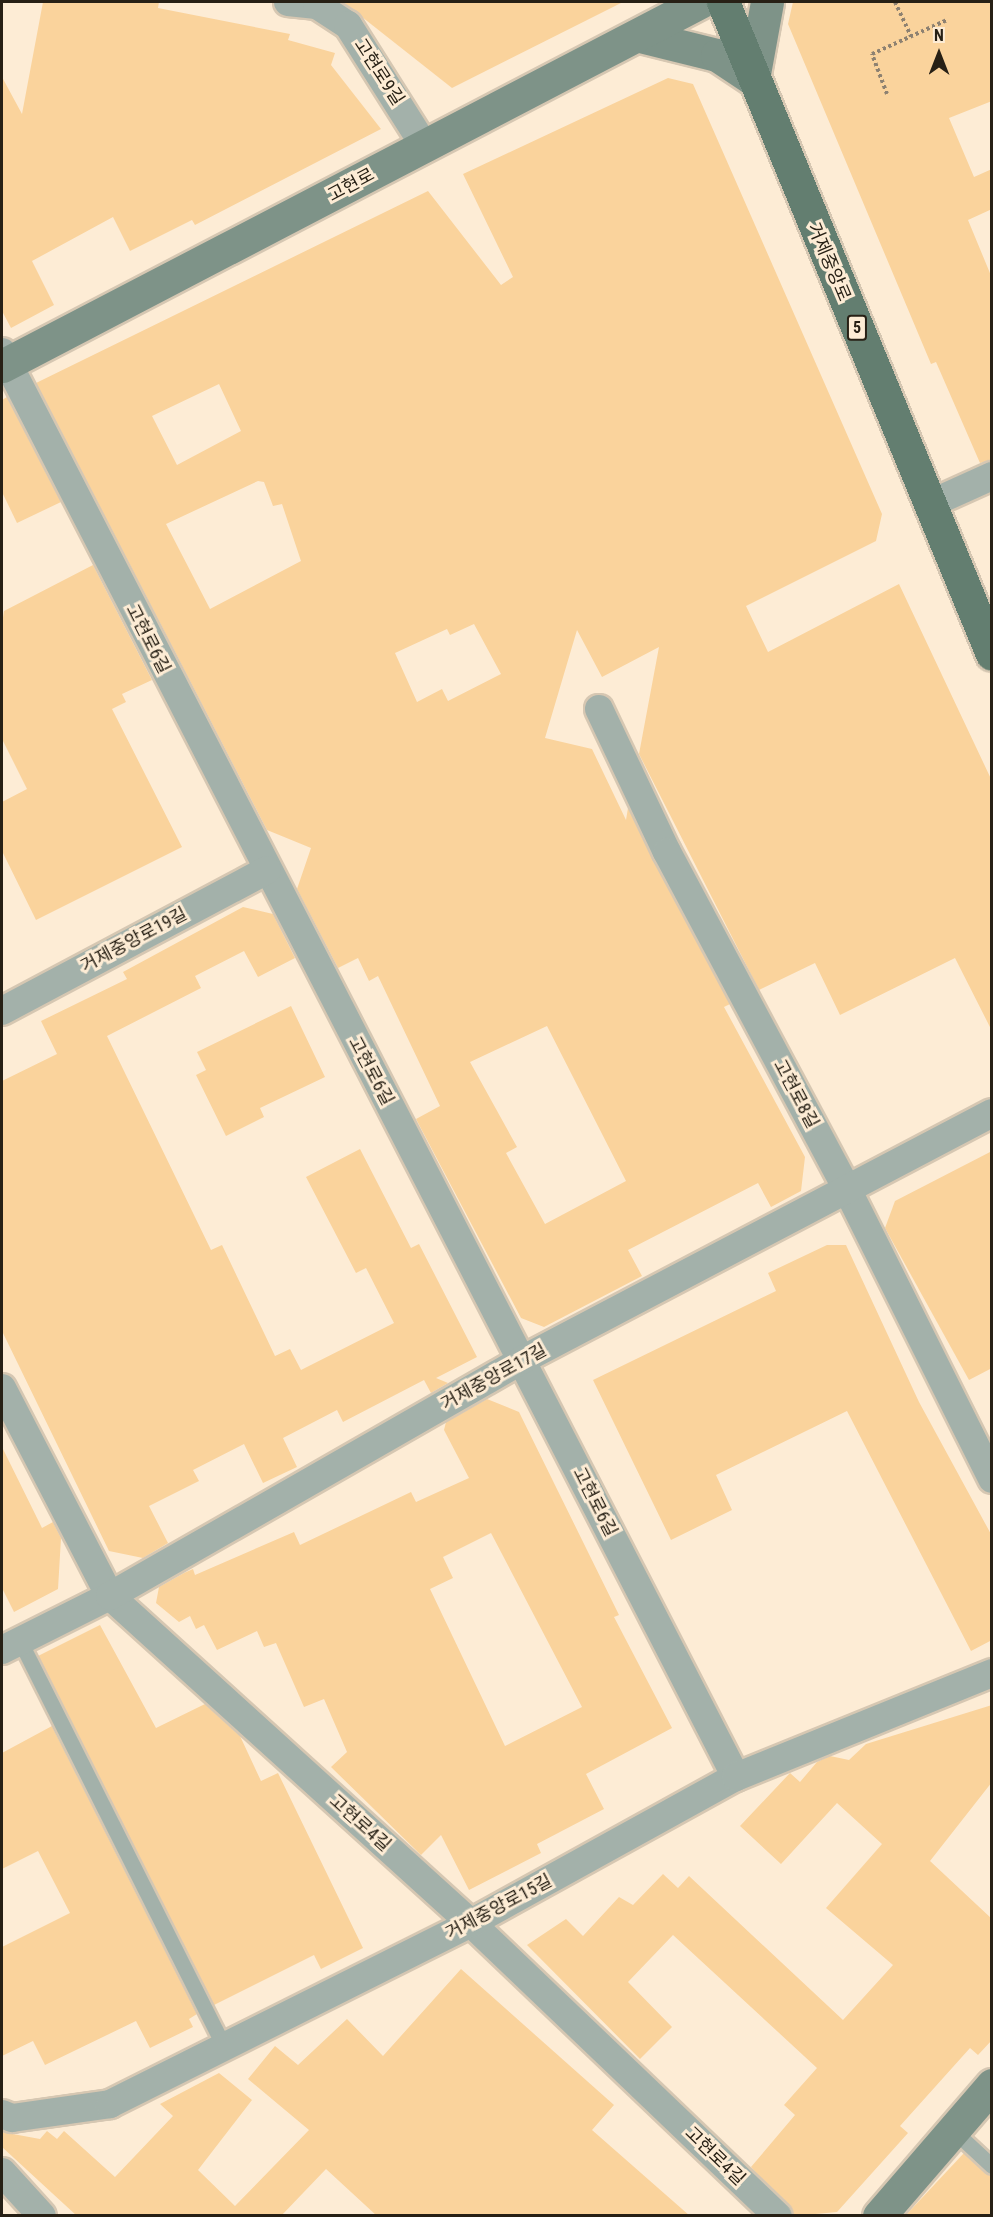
<!DOCTYPE html>
<meta charset="utf-8">
<style>
body{margin:0}
#map{position:relative;width:993px;height:2217px;overflow:hidden;background:#fdecd5;font-family:"Roboto Condensed","Noto Sans KR",sans-serif}
div>[style]{position:absolute}
[style*='--x']{left:calc(var(--x)*1px);top:calc(var(--y)*1px);width:calc(var(--w)*1px);rotate:calc(var(--a)*1deg)}
.building>*{inset:0;background:#fad39c}
.path>*{height:4px;margin-top:-2px;transform-origin:0;background:repeating-linear-gradient(90deg,#8d8171 0 3px,transparent 0 6px)}
.roads{filter:drop-shadow(2px 0 #d6c7b2) drop-shadow(-2px 0 #d6c7b2) drop-shadow(0 2px #d6c7b2) drop-shadow(0 -2px #d6c7b2)}
.lane>*{height:15px;margin:-7.5px;padding:0 7.5px;transform-origin:7.5px;border-radius:7.5px;background:#a3b1aa}
.street>*{height:28px;margin:-14px;padding:0 14px;transform-origin:14px;border-radius:14px;background:#a3b1aa}
.secondary>*{height:33px;margin:-16.5px;padding:0 16.5px;transform-origin:16.5px;border-radius:16.5px;background:#7e9388}
.primary>*{height:33px;margin:-16.5px;padding:0 16.5px;transform-origin:16.5px;border-radius:16.5px;background:#637e70}
span{translate:-50% -50%;white-space:nowrap;text-align:center;line-height:1.15;-webkit-text-stroke:6px #fdecd5;paint-order:stroke}
.shield-label span{padding:2px 4px;background:#fdecd5;border:2px solid;border-radius:4px;-webkit-text-stroke-width:0}
.shield-label{font-size:16px;color:#272015;font-weight:700}
.street-label{font-size:18px;color:#272015}
.frame{position:absolute;inset:0;border:3px solid #272015;pointer-events:none}
.north{position:absolute;left:909px;top:24px;width:60px;height:60px;-webkit-text-stroke:4px #fdecd5;paint-order:stroke;rotate:0deg;font-size:16px;font-weight:700;line-height:24px;text-align:center;color:#272015}
.north::after{content:'';display:block;margin:auto;width:21px;height:27px;background:#272015;clip-path:polygon(50% 0,100% 100%,50% 72%,0 100%)}
</style>
<div id="map">
<div class="building">
<i style="clip-path:polygon(43px 2px,159px 2px,158px 8px,290px 34px,288px 40px,335px 53px,331px 65px,381px 129px,195px 225px,192px 220px,130px 251px,113px 217px,32px 261px,54px 305px,11px 328px,2px 311px,2px 77px,22px 114px)"></i>
<i style="clip-path:polygon(343px 2px,623px 2px,452px 88px)"></i>
<i style="clip-path:polygon(793px 2px,992px 2px,992px 101px,949px 118px,974px 177px,992px 169px,992px 209px,968px 220px,992px 278px,992px 460px,980px 463px,936px 362px,931px 364px,788px 24px)"></i>
<i style="clip-path:polygon(evenodd,668px 78px,693px 84px,882px 514px,876px 541px,746px 606px,768px 652px,899px 584px,992px 781px,992px 1031px,955px 958px,840px 1015px,815px 963px,759px 990px,639px 754px,659px 647px,602px 677px,577px 630px,545px 738px,592px 749px,626px 820px,628px 808px,730px 1004px,724px 1007px,805px 1157px,801px 1191px,771px 1207px,758px 1183px,628px 1250px,642px 1276px,544px 1327px,521px 1318px,416px 1119px,440px 1106px,378px 976px,369px 981px,358px 958px,338px 968px,297px 889px,311px 848px,267px 830px,36px 383px,428px 191px,501px 285px,513px 277px,463px 174px,668px 78px,219px 384px,241px 431px,177px 465px,152px 416px,219px 384px,668px 78px,258px 481px,264px 482px,273px 506px,282px 504px,301px 561px,210px 609px,166px 524px,258px 481px,668px 78px,474px 624px,501px 674px,448px 701px,442px 689px,417px 702px,395px 653px,447px 629px,450px 635px,474px 624px,668px 78px,547px 1026px,626px 1181px,545px 1224px,506px 1153px,517px 1147px,470px 1062px,547px 1026px)"></i>
<i style="clip-path:polygon(7px 397px,61px 502px,17px 523px,2px 492px,2px 400px)"></i>
<i style="clip-path:polygon(93px 565px,152px 680px,122px 694px,126px 702px,112px 709px,182px 847px,36px 920px,2px 851px,2px 802px,27px 789px,2px 739px,2px 624px,4px 611px)"></i>
<i style="clip-path:polygon(243px 907px,273px 914px,295px 958px,258px 977px,244px 951px,195px 976px,201px 988px,107px 1036px,211px 1250px,222px 1245px,275px 1356px,290px 1349px,301px 1370px,394px 1323px,366px 1268px,356px 1273px,306px 1177px,360px 1149px,411px 1248px,419px 1244px,477px 1357px,436px 1378px,448px 1383px,431px 1393px,424px 1380px,343px 1422px,337px 1410px,283px 1438px,297px 1467px,263px 1483px,244px 1444px,193px 1470px,199px 1481px,149px 1506px,168px 1543px,143px 1558px,109px 1551px,2px 1331px,2px 1081px,57px 1054px,41px 1021px,127px 979px,123px 972px)"></i>
<i style="clip-path:polygon(291px 1006px,325px 1077px,260px 1108px,264px 1117px,226px 1136px,196px 1075px,206px 1070px,197px 1052px)"></i>
<i style="clip-path:polygon(992px 1151px,992px 1368px,969px 1380px,885px 1228px,895px 1201px)"></i>
<i style="clip-path:polygon(827px 1245px,846px 1245px,919px 1402px,992px 1536px,992px 1640px,971px 1651px,847px 1411px,716px 1475px,732px 1510px,671px 1540px,593px 1380px,776px 1291px,768px 1273px)"></i>
<i style="clip-path:polygon(evenodd,487px 1399px,519px 1412px,619px 1615px,614px 1617px,672px 1728px,586px 1774px,604px 1809px,537px 1844px,541px 1853px,469px 1890px,441px 1835px,421px 1855px,331px 1767px,347px 1752px,324px 1699px,304px 1707px,276px 1643px,264px 1647px,257px 1631px,217px 1650px,204px 1625px,196px 1629px,190px 1616px,179px 1622px,156px 1603px,159px 1587px,184px 1573px,193px 1569px,195px 1575px,294px 1532px,300px 1545px,411px 1492px,416px 1502px,469px 1478px,444px 1430px,446px 1422px,487px 1399px,491px 1533px,582px 1707px,505px 1746px,430px 1589px,453px 1578px,443px 1557px,491px 1533px)"></i>
<i style="clip-path:polygon(2px 1447px,42px 1528px,53px 1522px,61px 1538px,58px 1589px,14px 1612px,2px 1588px)"></i>
<i style="clip-path:polygon(100px 1625px,156px 1728px,205px 1704px,240px 1736px,261px 1781px,278px 1773px,363px 1948px,321px 1969px,314px 1955px,214px 2005px,38px 1656px)"></i>
<i style="clip-path:polygon(992px 1705px,992px 1782px,930px 1861px,992px 1919px,992px 2040px,978px 2055px,970px 2048px,900px 2126px,908px 2133px,837px 2212px,794px 2216px,751px 2167px,795px 2115px,784px 2105px,817px 2068px,673px 1935px,628px 1982px,672px 2027px,640px 2059px,527px 1945px,566px 1919px,583px 1936px,619px 1897px,633px 1905px,663px 1874px,678px 1888px,689px 1876px,843px 2020px,893px 1965px,826px 1908px,882px 1844px,837px 1803px,781px 1864px,740px 1826px,790px 1773px,800px 1782px,817px 1762px,830px 1756px,849px 1760px,866px 1744px)"></i>
<i style="clip-path:polygon(52px 1726px,197px 2014px,189px 2019px,193px 2027px,150px 2048px,136px 2021px,45px 2065px,33px 2041px,2px 2056px,2px 1947px,70px 1913px,38px 1851px,2px 1869px,2px 1753px)"></i>
<i style="clip-path:polygon(461px 1969px,614px 2105px,592px 2130px,690px 2216px,377px 2216px,326px 2169px,281px 2216px,77px 2216px,2px 2147px,2px 2132px,40px 2139px,47px 2131px,57px 2139px,64px 2131px,115px 2177px,173px 2116px,160px 2104px,219px 2073px,252px 2100px,198px 2170px,235px 2206px,309px 2130px,248px 2079px,275px 2046px,298px 2065px,347px 2019px,383px 2056px)"></i>
<i style="clip-path:polygon(964px 2153px,992px 2176px,992px 2216px,905px 2216px)"></i>
</div>
<div class="path">
<i style="--x:895;--y:2;--w:38;--a:65"></i>
<i style="--x:887;--y:94;--w:43;--a:-110.6"></i>
<i style="--x:872;--y:54;--w:82;--a:-24.4"></i>
</div>
<div class="roads">
<div class="lane">
<i style="--x:20;--y:1641;--w:453;--a:63.3"></i>
<i style="--x:952;--y:2129;--w:54;--a:42.8"></i>
</div>
<div class="street">
<i style="--x:288;--y:2;--w:29;--a:6"></i>
<i style="--x:317;--y:5;--w:37;--a:33"></i>
<i style="--x:348;--y:25;--w:142;--a:57.7"></i>
<i style="--x:2;--y:352;--w:1603;--a:62.75"></i>
<i style="--x:930;--y:504;--w:68;--a:-24.3"></i>
<i style="--x:599;--y:709;--w:158;--a:64.6"></i>
<i style="--x:667;--y:852;--w:384;--a:61.9"></i>
<i style="--x:848;--y:1191;--w:322;--a:63.4"></i>
<i style="--x:2;--y:1011;--w:300;--a:-28"></i>
<i style="--x:2;--y:1388;--w:234;--a:62.6"></i>
<i style="--x:110;--y:1596;--w:487;--a:42.2"></i>
<i style="--x:471;--y:1923;--w:424;--a:43.7"></i>
<i style="--x:2;--y:1650;--w:121;--a:-26.6"></i>
<i style="--x:110;--y:1596;--w:475;--a:-29.8"></i>
<i style="--x:522;--y:1360;--w:531;--a:-27.72"></i>
<i style="--x:2;--y:2114;--w:11;--a:22"></i>
<i style="--x:12;--y:2118;--w:99;--a:-8.1"></i>
<i style="--x:110;--y:2104;--w:404;--a:-26.6"></i>
<i style="--x:471;--y:1923;--w:303;--a:-28.9"></i>
<i style="--x:736;--y:1777;--w:276;--a:-22.1"></i>
<i style="--x:2;--y:2172;--w:59;--a:47.7"></i>
</div>
<div class="secondary">
<i style="--x:640;--y:36;--w:79;--a:13.9"></i>
<i style="--x:717;--y:55;--w:43;--a:33.7"></i>
<i style="--x:753;--y:79;--w:78;--a:-79.7"></i>
<i style="--x:2;--y:366;--w:787;--a:-27.54"></i>
<i style="--x:879;--y:2216;--w:173;--a:-49.2"></i>
</div>
<div class="primary">
<i style="--x:723;--y:2;--w:705;--a:67.58"></i>
</div>
</div>
<div class="shield-label">
<span style="left:857px;top:328px">5</span>
</div>
<div class="street-label">
<span style="left:379px;top:72px;rotate:57deg">고현로9길</span>
<span style="left:351px;top:185px;rotate:-28deg">고현로</span>
<span style="left:829px;top:262px;rotate:67deg">거제중앙로</span>
<span style="left:148px;top:639px;rotate:63deg">고현로6길</span>
<span style="left:134px;top:940px;rotate:-28deg">거제중앙로19길</span>
<span style="left:371px;top:1071px;rotate:62deg">고현로6길</span>
<span style="left:796px;top:1094px;rotate:62deg">고현로8길</span>
<span style="left:494px;top:1377px;rotate:-29deg">거제중앙로17길</span>
<span style="left:595px;top:1502px;rotate:63deg">고현로6길</span>
<span style="left:360px;top:1823px;rotate:42deg">고현로4길</span>
<span style="left:499px;top:1907px;rotate:-28deg">거제중앙로15길</span>
<span style="left:715px;top:2156px;rotate:44deg">고현로4길</span>
</div>
<div class="frame"></div>
<div class="north">N</div>
</div>
